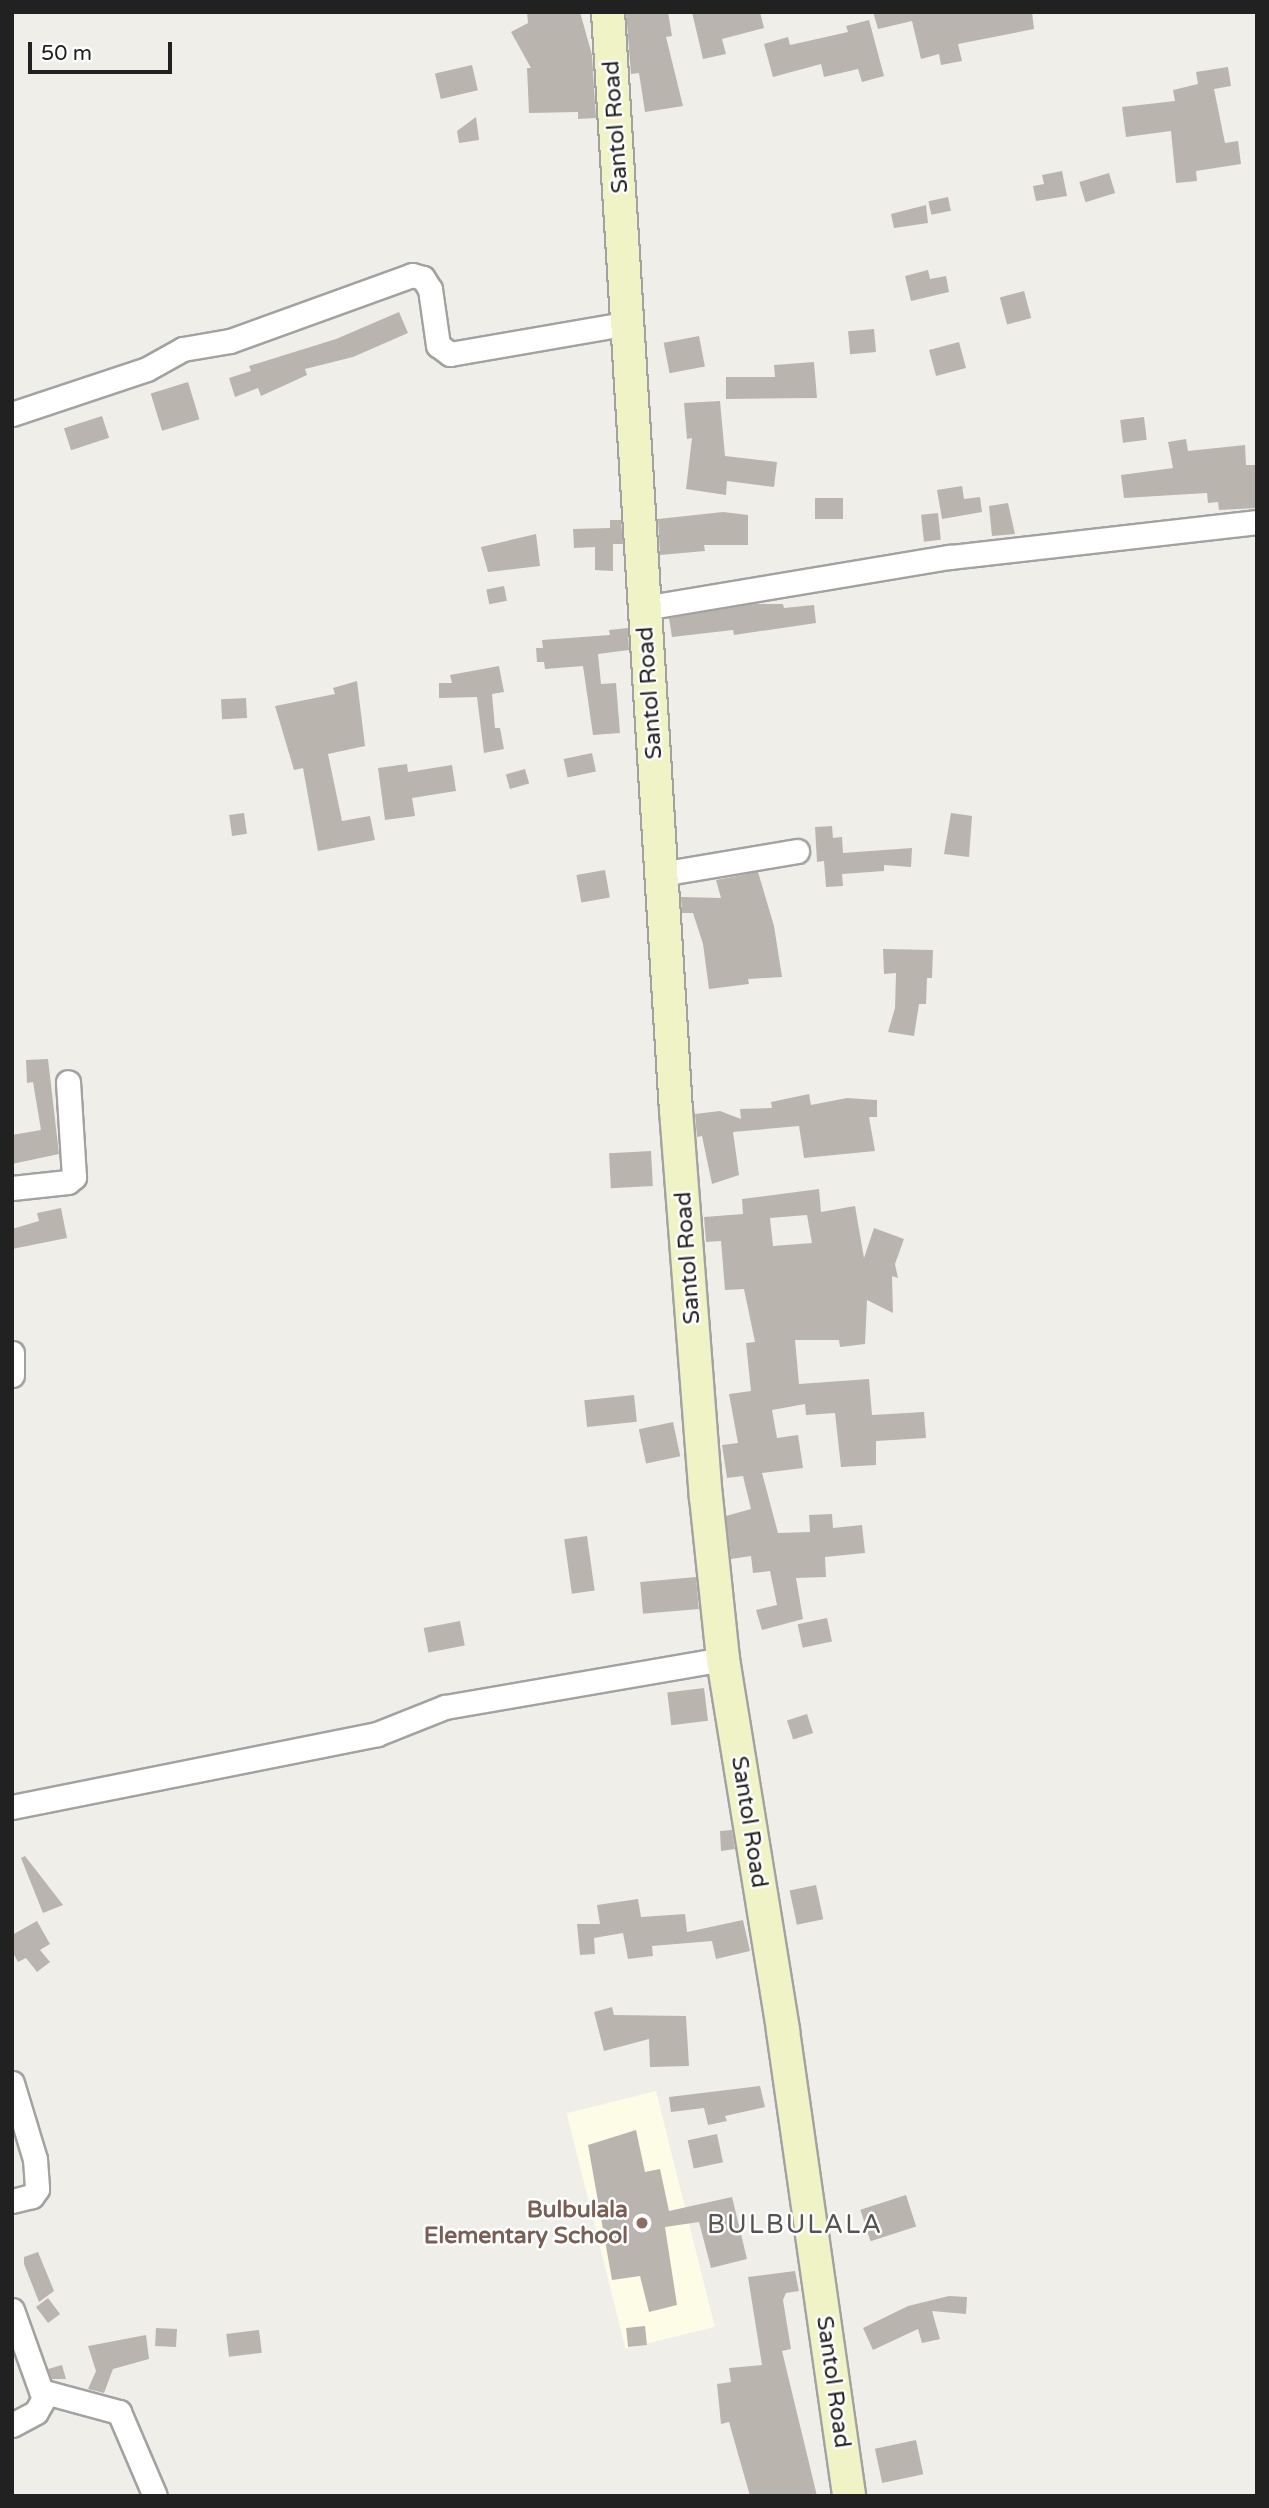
<!DOCTYPE html>
<style>
body{margin:0}
#map{position:relative;width:1269px;height:2508px;overflow:hidden;background:#f0eee9;font-family:"Varela Round",sans-serif}
div>[style]{position:absolute}
[style*='--x']{left:calc(var(--x)*1px);top:calc(var(--y)*1px);width:calc(var(--w)*1px);rotate:calc(var(--a)*1deg)}
.education>*{inset:0;background:#fcfce7;transform-origin:0 0}
.building>*{inset:0;background:#bab4af;transform-origin:0 0}
.roads{filter:drop-shadow(2px 0 #a2a2a2) drop-shadow(-2px 0 #a2a2a2) drop-shadow(0 2px #a2a2a2) drop-shadow(0 -2px #a2a2a2)}
.minor>*{height:23px;margin:-11.5px;padding:0 11.5px;transform-origin:11.5px;border-radius:11.5px;background:#fff}
.secondary>*{height:32px;margin:-16px;padding:0 16px;transform-origin:16px;border-radius:16px;background:#f0f3c5}
.dots>*{width:19px;height:19px;translate:-50% -50%;box-sizing:border-box;border:4px solid #fff;border-radius:50%}
span{translate:-50% -50%;white-space:nowrap;text-align:center;line-height:1.15;-webkit-text-stroke:5px #fff;paint-order:stroke}
.street-label{font-size:23px;color:#212121}
.education-label{font-size:23px;color:#785e54;font-weight:700}
.right{translate:-100% -50%;text-align:right}
.quarter-label{font-size:26px;color:#545454;letter-spacing:2px}
.frame{position:absolute;inset:0;border:14px solid #212121;pointer-events:none}
.scale{position:absolute;left:28px;top:42px;width:144px;height:32px;box-sizing:border-box;border:4px solid #212121;border-top:0;padding-left:9px;font-size:21px;line-height:24px;white-space:nowrap;color:#212121;-webkit-text-stroke:5px #fff;paint-order:stroke}
</style>
<div id="map">
<div class="education">
<i style="left:656px;top:2091px;width:243px;height:92px;rotate:76deg"></i>
</div>
<div class="building">
<i style="clip-path:polygon(527px 12px,580px 12px,592px 55px,596px 118px,578px 119px,578px 112px,529px 113px,527px 68px,531px 68px,511px 32px,528px 23px)"></i>
<i style="clip-path:polygon(626px 12px,668px 12px,672px 36px,666px 37px,683px 106px,645px 112px,639px 73px,631px 74px)"></i>
<i style="clip-path:polygon(692px 12px,760px 12px,764px 28px,722px 39px,726px 54px,703px 59px)"></i>
<i style="clip-path:polygon(873px 12px,1032px 12px,1034px 29px,958px 44px,962px 61px,941px 65px,939px 54px,921px 59px,912px 21px,878px 29px)"></i>
<i style="clip-path:polygon(869px 20px,884px 76px,862px 82px,858px 69px,824px 77px,821px 64px,773px 77px,764px 44px,788px 37px,790px 45px,848px 32px,846px 26px)"></i>
<i style="left:472px;top:65px;width:26px;height:38px;rotate:77deg"></i>
<i style="clip-path:polygon(1228px 67px,1231px 86px,1214px 89px,1225px 143px,1238px 141px,1241px 164px,1196px 171px,1197px 181px,1176px 183px,1171px 131px,1126px 137px,1122px 107px,1175px 101px,1173px 90px,1198px 84px,1196px 72px)"></i>
<i style="clip-path:polygon(476px 117px,479px 140px,459px 143px,457px 131px)"></i>
<i style="clip-path:polygon(1062px 171px,1067px 196px,1036px 201px,1033px 186px,1044px 184px,1042px 175px)"></i>
<i style="left:1109px;top:173px;width:21px;height:31px;rotate:73deg"></i>
<i style="left:948px;top:197px;width:14px;height:20px;rotate:78deg"></i>
<i style="clip-path:polygon(926px 205px,928px 223px,894px 228px,891px 214px)"></i>
<i style="clip-path:polygon(928px 270px,930px 279px,946px 276px,949px 292px,911px 301px,905px 276px)"></i>
<i style="left:1024px;top:291px;width:28px;height:25px;rotate:75deg"></i>
<i style="clip-path:polygon(399px 312px,408px 333px,353px 357px,305px 369px,307px 375px,261px 396px,258px 388px,235px 397px,229px 378px,251px 371px,249px 366px,336px 339px)"></i>
<i style="left:874px;top:329px;width:23px;height:26px;rotate:85deg"></i>
<i style="left:699px;top:336px;width:31px;height:36px;rotate:79deg"></i>
<i style="left:959px;top:342px;width:27px;height:31px;rotate:75deg"></i>
<i style="clip-path:polygon(814px 362px,817px 398px,726px 399px,726px 377px,775px 377px,774px 365px)"></i>
<i style="left:188px;top:382px;width:39px;height:39px;rotate:73deg"></i>
<i style="clip-path:polygon(720px 401px,725px 456px,777px 462px,774px 487px,727px 481px,726px 495px,686px 489px,692px 438px,687px 439px,684px 403px)"></i>
<i style="left:102px;top:416px;width:23px;height:40px;rotate:72deg"></i>
<i style="left:1144px;top:417px;width:23px;height:24px;rotate:83deg"></i>
<i style="clip-path:polygon(1186px 439px,1188px 451px,1245px 445px,1246px 465px,1256px 465px,1257px 508px,1219px 510px,1218px 502px,1208px 503px,1207px 493px,1124px 498px,1121px 475px,1173px 468px,1168px 442px)"></i>
<i style="clip-path:polygon(962px 486px,964px 499px,980px 497px,982px 512px,942px 519px,937px 490px)"></i>
<i style="left:815px;top:498px;width:28px;height:21px"></i>
<i style="clip-path:polygon(1008px 503px,1015px 534px,992px 536px,989px 506px)"></i>
<i style="clip-path:polygon(723px 512px,748px 515px,748px 545px,704px 545px,705px 551px,660px 555px,658px 519px)"></i>
<i style="left:938px;top:513px;width:27px;height:17px;rotate:84deg"></i>
<i style="clip-path:polygon(610px 520px,621px 520px,623px 544px,613px 544px,613px 571px,595px 570px,595px 547px,574px 548px,573px 529px,610px 528px)"></i>
<i style="clip-path:polygon(536px 534px,540px 566px,488px 572px,481px 547px)"></i>
<i style="left:504px;top:586px;width:15px;height:18px;rotate:79deg"></i>
<i style="clip-path:polygon(754px 604px,783px 604px,784px 608px,814px 605px,816px 623px,734px 635px,733px 630px,672px 637px,669px 618px)"></i>
<i style="clip-path:polygon(628px 628px,629px 650px,598px 654px,601px 684px,616px 683px,620px 733px,593px 735px,583px 666px,545px 669px,544px 662px,537px 662px,536px 648px,543px 648px,542px 640px,610px 635px,609px 630px)"></i>
<i style="clip-path:polygon(499px 666px,504px 692px,492px 694px,495px 728px,500px 728px,504px 749px,484px 753px,477px 697px,439px 698px,439px 683px,452px 683px,450px 675px)"></i>
<i style="clip-path:polygon(357px 681px,365px 746px,328px 754px,342px 821px,370px 816px,375px 840px,318px 851px,303px 768px,294px 770px,275px 706px,335px 694px,333px 688px)"></i>
<i style="left:246px;top:698px;width:20px;height:25px;rotate:87deg"></i>
<i style="left:592px;top:753px;width:19px;height:29px;rotate:78deg"></i>
<i style="clip-path:polygon(407px 764px,408px 772px,452px 765px,456px 791px,412px 798px,415px 816px,385px 820px,378px 768px)"></i>
<i style="left:525px;top:769px;width:15px;height:20px;rotate:74deg"></i>
<i style="left:244px;top:813px;width:21px;height:15px;rotate:82deg"></i>
<i style="clip-path:polygon(951px 813px,972px 816px,969px 857px,944px 854px)"></i>
<i style="clip-path:polygon(832px 826px,833px 838px,842px 837px,843px 853px,912px 848px,911px 867px,884px 865px,884px 871px,842px 874px,843px 886px,826px 887px,824px 861px,817px 862px,815px 827px)"></i>
<i style="left:605px;top:870px;width:28px;height:29px;rotate:80deg"></i>
<i style="clip-path:polygon(758px 872px,774px 926px,782px 977px,748px 979px,749px 984px,709px 989px,703px 944px,693px 913px,682px 913px,681px 897px,721px 898px,716px 880px)"></i>
<i style="clip-path:polygon(883px 949px,933px 950px,932px 978px,927px 978px,926px 1004px,919px 1004px,914px 1036px,888px 1032px,895px 1008px,896px 973px,884px 974px)"></i>
<i style="clip-path:polygon(48px 1059px,59px 1154px,12px 1164px,12px 1135px,41px 1130px,33px 1082px,27px 1083px,26px 1060px)"></i>
<i style="clip-path:polygon(809px 1094px,811px 1105px,847px 1098px,877px 1100px,877px 1117px,869px 1117px,875px 1151px,804px 1158px,799px 1126px,733px 1132px,739px 1175px,712px 1184px,702px 1136px,697px 1137px,695px 1114px,720px 1111px,741px 1119px,740px 1109px,772px 1108px,771px 1102px)"></i>
<i style="left:651px;top:1151px;width:35px;height:42px;rotate:87deg"></i>
<i style="clip-path:polygon(evenodd,819px 1189px,821px 1212px,855px 1206px,864px 1258px,874px 1228px,904px 1239px,895px 1264px,898px 1278px,892px 1276px,893px 1313px,867px 1300px,865px 1344px,840px 1347px,839px 1340px,795px 1340px,799px 1384px,869px 1379px,872px 1415px,924px 1412px,926px 1438px,876px 1441px,876px 1465px,841px 1467px,835px 1413px,806px 1415px,805px 1404px,772px 1410px,777px 1438px,798px 1435px,803px 1468px,762px 1473px,778px 1533px,810px 1532px,809px 1515px,832px 1514px,833px 1528px,862px 1525px,865px 1553px,825px 1557px,826px 1577px,796px 1578px,803px 1619px,762px 1630px,756px 1610px,777px 1605px,770px 1571px,753px 1573px,751px 1556px,731px 1559px,726px 1516px,751px 1509px,743px 1476px,727px 1478px,722px 1445px,738px 1443px,729px 1394px,751px 1391px,746px 1343px,755px 1342px,744px 1289px,725px 1290px,721px 1241px,706px 1242px,704px 1217px,743px 1214px,742px 1199px,819px 1189px,807px 1215px,812px 1243px,773px 1246px,770px 1218px,807px 1215px)"></i>
<i style="clip-path:polygon(61px 1208px,67px 1238px,12px 1249px,12px 1229px,39px 1221px,37px 1213px)"></i>
<i style="left:634px;top:1395px;width:27px;height:50px;rotate:84deg"></i>
<i style="left:673px;top:1422px;width:35px;height:35px;rotate:78deg"></i>
<i style="left:587px;top:1536px;width:55px;height:23px;rotate:82deg"></i>
<i style="left:696px;top:1577px;width:32px;height:56px;rotate:85deg"></i>
<i style="left:827px;top:1618px;width:24px;height:30px;rotate:78deg"></i>
<i style="left:460px;top:1621px;width:25px;height:37px;rotate:79deg"></i>
<i style="left:704px;top:1688px;width:33px;height:37px;rotate:83deg"></i>
<i style="left:807px;top:1714px;width:20px;height:21px;rotate:72deg"></i>
<i style="clip-path:polygon(732px 1830px,735px 1849px,721px 1851px,720px 1831px)"></i>
<i style="clip-path:polygon(25px 1856px,63px 1905px,43px 1913px,21px 1858px)"></i>
<i style="left:816px;top:1885px;width:35px;height:27px;rotate:78deg"></i>
<i style="clip-path:polygon(638px 1899px,641px 1917px,685px 1914px,687px 1932px,743px 1920px,750px 1951px,716px 1959px,712px 1941px,652px 1946px,653px 1956px,628px 1959px,623px 1933px,594px 1938px,595px 1954px,580px 1955px,577px 1924px,600px 1924px,597px 1905px)"></i>
<i style="clip-path:polygon(37px 1921px,50px 1944px,40px 1950px,50px 1962px,37px 1972px,26px 1958px,18px 1962px,12px 1951px,12px 1935px)"></i>
<i style="clip-path:polygon(612px 2007px,614px 2015px,686px 2016px,689px 2066px,650px 2067px,649px 2039px,604px 2051px,594px 2012px)"></i>
<i style="clip-path:polygon(760px 2086px,765px 2107px,725px 2116px,727px 2121px,708px 2125px,704px 2108px,671px 2112px,669px 2097px)"></i>
<i style="clip-path:polygon(636px 2130px,645px 2172px,660px 2169px,669px 2211px,732px 2197px,747px 2259px,711px 2268px,699px 2222px,665px 2227px,677px 2305px,649px 2312px,640px 2276px,612px 2280px,588px 2145px)"></i>
<i style="left:717px;top:2134px;width:29px;height:30px;rotate:78deg"></i>
<i style="left:906px;top:2195px;width:33px;height:48px;rotate:72deg"></i>
<i style="clip-path:polygon(38px 2252px,54px 2291px,39px 2302px,24px 2264px,24px 2257px)"></i>
<i style="clip-path:polygon(795px 2271px,799px 2291px,786px 2293px,783px 2300px,791px 2349px,782px 2351px,817px 2496px,750px 2496px,729px 2422px,721px 2424px,717px 2384px,731px 2382px,729px 2368px,762px 2365px,748px 2277px)"></i>
<i style="clip-path:polygon(949px 2296px,967px 2297px,966px 2314px,932px 2311px,940px 2339px,922px 2343px,918px 2329px,873px 2350px,863px 2328px,908px 2306px)"></i>
<i style="left:48px;top:2298px;width:20px;height:15px;rotate:53deg"></i>
<i style="left:645px;top:2326px;width:19px;height:19px;rotate:84deg"></i>
<i style="left:156px;top:2328px;width:21px;height:18px;rotate:3deg"></i>
<i style="left:259px;top:2330px;width:23px;height:33px;rotate:83deg"></i>
<i style="clip-path:polygon(146px 2335px,149px 2359px,113px 2369px,104px 2393px,88px 2389px,96px 2371px,88px 2346px)"></i>
<i style="clip-path:polygon(62px 2365px,66px 2379px,52px 2379px,48px 2369px)"></i>
<i style="left:916px;top:2440px;width:35px;height:42px;rotate:78deg"></i>
</div>
<div class="roads">
<div class="minor">
<i style="--x:12;--y:414;--w:142;--a:-18.4"></i>
<i style="--x:147;--y:369;--w:41;--a:-29.1"></i>
<i style="--x:183;--y:349;--w:48;--a:-9.7"></i>
<i style="--x:230;--y:341;--w:194;--a:-19.9"></i>
<i style="--x:412;--y:275;--w:11;--a:15"></i>
<i style="--x:423;--y:278;--w:13;--a:58"></i>
<i style="--x:430;--y:289;--w:57;--a:81.9"></i>
<i style="--x:438;--y:345;--w:15;--a:37"></i>
<i style="--x:450;--y:354;--w:182;--a:-9.8"></i>
<i style="--x:644;--y:608;--w:310;--a:-9.5"></i>
<i style="--x:950;--y:557;--w:309;--a:-6.5"></i>
<i style="--x:661;--y:874;--w:138;--a:-9.6"></i>
<i style="--x:12;--y:1188;--w:56;--a:-6.1"></i>
<i style="--x:68;--y:1182;--w:8;--a:-40"></i>
<i style="--x:74;--y:1177;--w:95;--a:-93.6"></i>
<i style="--x:12;--y:1353;--w:22;--a:90"></i>
<i style="--x:12;--y:1807;--w:372;--a:-11.3"></i>
<i style="--x:377;--y:1734;--w:73;--a:-21.7"></i>
<i style="--x:445;--y:1707;--w:282;--a:-9.8"></i>
<i style="--x:12;--y:2083;--w:79;--a:73.2"></i>
<i style="--x:35;--y:2159;--w:30;--a:86"></i>
<i style="--x:37;--y:2189;--w:9;--a:126"></i>
<i style="--x:32;--y:2196;--w:21;--a:166"></i>
<i style="--x:12;--y:2310;--w:86;--a:70.3"></i>
<i style="--x:41;--y:2391;--w:81;--a:15.1"></i>
<i style="--x:119;--y:2412;--w:91;--a:66.8"></i>
<i style="--x:12;--y:2425;--w:27;--a:-28"></i>
<i style="--x:36;--y:2412;--w:20;--a:-60"></i>
</div>
<div class="secondary">
<i style="--x:608;--y:12;--w:1100;--a:86.46"></i>
<i style="--x:676;--y:1110;--w:388;--a:85.6"></i>
<i style="--x:706;--y:1497;--w:163;--a:84"></i>
<i style="--x:723;--y:1659;--w:377;--a:80.8"></i>
<i style="--x:783;--y:2031;--w:470;--a:81.9"></i>
</div>
</div>
<div class="dots">
<i style="left:642px;top:2223px;background:#8d6e63"></i>
</div>
<div class="street-label">
<span style="left:616px;top:127px;rotate:-94deg">Santol Road</span>
<span style="left:650px;top:693px;rotate:-94deg">Santol Road</span>
<span style="left:688px;top:1258px;rotate:-94deg">Santol Road</span>
<span style="left:749px;top:1822px;rotate:81deg">Santol Road</span>
<span style="left:833px;top:2382px;rotate:82deg">Santol Road</span>
</div>
<div class="education-label">
<span class="right" style="left:628px;top:2223px">Bulbulala<br>Elementary School</span>
</div>
<div class="quarter-label">
<span style="left:795px;top:2225px">BULBULALA</span>
</div>
<div class="frame"></div>
<div class="scale">50 m</div>
</div>
